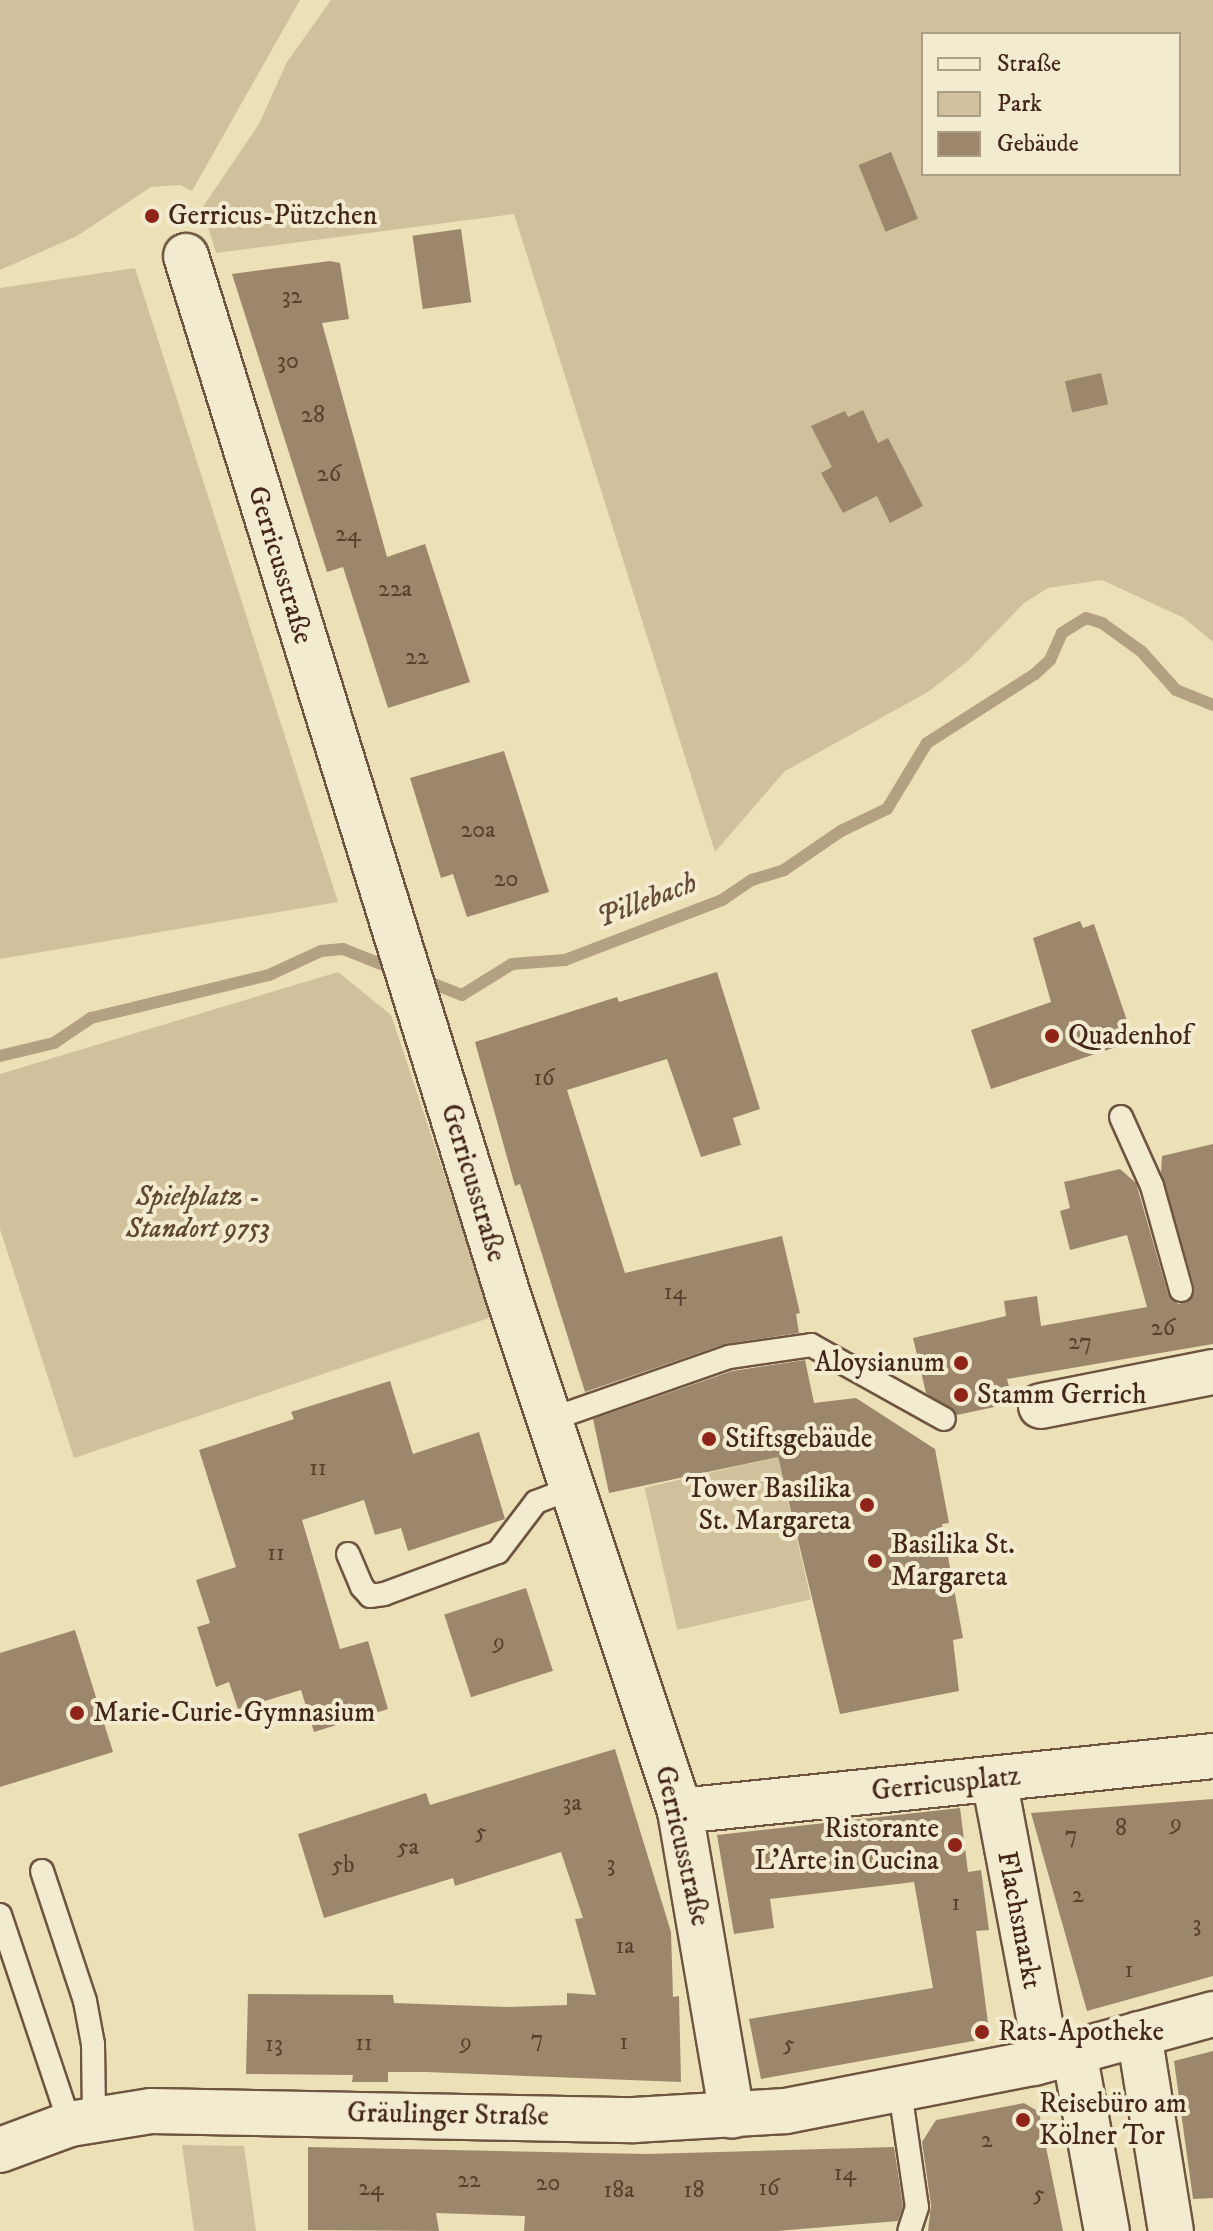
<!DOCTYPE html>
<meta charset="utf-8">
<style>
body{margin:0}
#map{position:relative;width:1213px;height:2231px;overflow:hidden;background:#ece0b7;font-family:"IM FELL DW Pica",serif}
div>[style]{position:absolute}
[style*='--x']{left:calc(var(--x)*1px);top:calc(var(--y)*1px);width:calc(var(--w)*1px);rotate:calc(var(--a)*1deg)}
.green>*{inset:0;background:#d0c19c;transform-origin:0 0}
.stream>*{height:12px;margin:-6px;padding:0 6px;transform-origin:6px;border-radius:6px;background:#b3a182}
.building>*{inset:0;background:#9c876c;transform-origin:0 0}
.roads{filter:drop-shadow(2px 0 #6f5541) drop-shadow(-2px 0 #6f5541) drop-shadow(0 2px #6f5541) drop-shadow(0 -2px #6f5541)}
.lane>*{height:22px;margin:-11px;padding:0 11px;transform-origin:11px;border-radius:11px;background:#f3ebd0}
.street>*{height:44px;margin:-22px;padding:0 22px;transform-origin:22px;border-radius:22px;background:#f3ebd0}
.dots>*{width:22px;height:22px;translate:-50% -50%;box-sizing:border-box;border:4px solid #f3ebd0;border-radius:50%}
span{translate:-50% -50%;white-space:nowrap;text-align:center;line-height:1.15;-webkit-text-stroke:8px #f3ebd0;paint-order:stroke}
.number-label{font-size:24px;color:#5b3f2e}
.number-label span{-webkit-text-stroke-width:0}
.poi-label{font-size:28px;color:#45271a}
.left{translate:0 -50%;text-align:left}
.right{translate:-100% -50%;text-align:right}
.street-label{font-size:28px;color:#45271a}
.park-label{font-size:28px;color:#614634;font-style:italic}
.water-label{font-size:30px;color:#664c39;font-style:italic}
.legend{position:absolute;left:921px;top:32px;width:260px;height:144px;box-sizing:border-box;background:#f3ebd0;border:2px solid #ad9d87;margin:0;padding:10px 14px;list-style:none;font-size:24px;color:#45271a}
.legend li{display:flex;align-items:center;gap:16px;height:40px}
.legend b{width:40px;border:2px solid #ad9d87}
</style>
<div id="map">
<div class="green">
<i style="clip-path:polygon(0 0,300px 0,192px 191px,180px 185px,151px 187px,77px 236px,0 270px)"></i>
<i style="clip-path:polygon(evenodd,331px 0,1213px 0,1213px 642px,1184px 618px,1102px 580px,1048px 588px,1024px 603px,968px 661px,928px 692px,785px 771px,715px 852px,514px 214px,216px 253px,202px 208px,259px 124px,287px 62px,331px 0,923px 34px,1179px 34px,1179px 174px,923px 174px,923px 34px)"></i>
<i style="clip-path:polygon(135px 268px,338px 902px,0 959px,0 288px)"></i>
<i style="clip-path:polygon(338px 972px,391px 1015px,492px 1317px,74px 1458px,0 1229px,0 1074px)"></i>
<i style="left:778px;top:1457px;width:146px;height:137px;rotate:77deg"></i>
<i style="clip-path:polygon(182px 2145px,244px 2146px,256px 2231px,194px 2231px)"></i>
</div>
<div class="stream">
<i style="--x:421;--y:979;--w:44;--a:21.3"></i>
<i style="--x:462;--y:995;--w:59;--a:-31.8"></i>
<i style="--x:512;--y:964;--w:53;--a:-4.3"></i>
<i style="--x:565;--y:960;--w:168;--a:-20.9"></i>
<i style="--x:722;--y:900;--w:36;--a:-34"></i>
<i style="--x:752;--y:880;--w:34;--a:-17"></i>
<i style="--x:784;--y:870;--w:69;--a:-34.4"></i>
<i style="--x:841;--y:831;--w:51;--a:-25.6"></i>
<i style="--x:887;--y:809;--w:77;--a:-58.8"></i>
<i style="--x:927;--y:743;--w:128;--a:-32.6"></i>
<i style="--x:1035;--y:674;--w:21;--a:-43"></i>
<i style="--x:1050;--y:660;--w:30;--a:-66"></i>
<i style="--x:1062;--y:633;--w:28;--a:-32"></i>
<i style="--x:1086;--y:618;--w:17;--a:17"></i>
<i style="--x:1102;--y:623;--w:49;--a:35.9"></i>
<i style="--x:1142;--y:652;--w:51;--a:48.2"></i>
<i style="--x:1176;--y:690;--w:40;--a:22"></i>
<i style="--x:0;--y:1056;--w:56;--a:-13.5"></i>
<i style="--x:54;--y:1043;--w:45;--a:-34"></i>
<i style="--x:91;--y:1018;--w:183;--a:-13.6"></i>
<i style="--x:269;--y:975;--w:57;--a:-24.8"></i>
<i style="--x:321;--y:951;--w:22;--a:-5"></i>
<i style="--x:343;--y:949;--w:57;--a:21.6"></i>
</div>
<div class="building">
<i style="left:891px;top:152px;width:72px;height:35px;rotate:68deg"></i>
<i style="left:461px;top:229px;width:74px;height:49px;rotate:82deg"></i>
<i style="clip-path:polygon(330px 261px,340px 263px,349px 319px,322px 323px,387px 557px,425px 544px,470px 682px,388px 708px,343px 567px,327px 572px,232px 274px)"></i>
<i style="left:1101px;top:373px;width:32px;height:37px;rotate:77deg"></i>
<i style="clip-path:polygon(863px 410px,878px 443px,888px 438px,923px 506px,890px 523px,877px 496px,843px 513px,821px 473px,832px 467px,811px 426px,845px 411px,848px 417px)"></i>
<i style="clip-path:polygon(504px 751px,549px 892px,467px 917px,453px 874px,441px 878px,410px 778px)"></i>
<i style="clip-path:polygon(1080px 921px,1083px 928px,1094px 924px,1134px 1041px,991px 1089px,971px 1030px,1051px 1002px,1033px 938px)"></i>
<i style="clip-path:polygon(717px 972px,760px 1109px,733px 1118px,741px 1145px,701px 1157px,667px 1059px,567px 1090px,625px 1273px,782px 1236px,800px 1313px,796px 1314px,799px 1333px,725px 1344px,585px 1392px,520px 1184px,515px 1186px,475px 1042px,617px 997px,619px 1002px)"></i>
<i style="clip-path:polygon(1213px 1144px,1213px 1344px,1007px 1379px,1013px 1403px,957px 1415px,926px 1393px,913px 1338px,1006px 1316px,1004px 1301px,1037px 1296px,1041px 1326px,1147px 1307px,1127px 1235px,1070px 1250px,1060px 1211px,1070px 1208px,1064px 1182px,1120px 1169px,1136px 1183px,1168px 1294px,1178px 1304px,1190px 1300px,1194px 1286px,1161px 1172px,1162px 1156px)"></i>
<i style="clip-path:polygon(805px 1360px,814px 1403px,856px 1398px,935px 1449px,949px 1523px,942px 1524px,963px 1638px,953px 1640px,959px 1691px,840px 1714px,778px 1457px,609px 1493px,593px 1419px,732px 1371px)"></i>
<i style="clip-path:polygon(390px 1381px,413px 1454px,479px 1432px,505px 1519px,408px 1551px,401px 1528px,375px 1535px,364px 1500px,302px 1520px,340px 1649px,368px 1641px,388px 1709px,314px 1732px,301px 1690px,238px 1709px,229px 1682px,216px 1687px,197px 1627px,210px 1623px,196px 1580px,236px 1567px,199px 1450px,294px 1419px,291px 1412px)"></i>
<i style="left:526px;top:1588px;width:87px;height:86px;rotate:72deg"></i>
<i style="clip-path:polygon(75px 1630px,113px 1752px,0 1787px,0 1653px)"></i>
<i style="clip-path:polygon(615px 1749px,671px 1932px,673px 1997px,679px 1996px,681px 2082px,426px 2072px,388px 2072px,388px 2082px,352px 2082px,353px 2075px,246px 2074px,248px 1994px,393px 1995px,394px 2003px,507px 2007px,567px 2005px,567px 1993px,596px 1995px,575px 1919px,583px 1918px,561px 1852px,455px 1886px,453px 1878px,324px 1918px,298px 1834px,426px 1793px,430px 1805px)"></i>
<i style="clip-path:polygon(1213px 1799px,1213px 1976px,1087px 2011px,1031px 1813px)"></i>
<i style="clip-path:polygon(960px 1808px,968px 1872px,981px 1870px,989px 1930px,976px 1931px,990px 2038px,761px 2079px,749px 2019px,933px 1988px,914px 1882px,770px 1899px,774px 1928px,734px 1934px,717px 1835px)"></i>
<i style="clip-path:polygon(1213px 2051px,1213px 2198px,1193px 2199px,1174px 2061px)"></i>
<i style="clip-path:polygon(1024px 2103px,1039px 2112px,1063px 2231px,928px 2231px,931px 2205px,922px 2142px,936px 2120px)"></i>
<i style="clip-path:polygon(308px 2147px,647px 2154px,894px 2147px,903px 2206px,898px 2221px,777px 2231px,524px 2231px,525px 2216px,436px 2213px,439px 2231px,308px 2230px)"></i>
</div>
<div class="roads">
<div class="lane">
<i style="--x:1121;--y:1117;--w:76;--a:65.8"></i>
<i style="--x:1152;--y:1186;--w:108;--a:74.4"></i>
<i style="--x:549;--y:1420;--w:191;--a:-19.3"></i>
<i style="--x:729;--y:1357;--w:83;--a:-8.3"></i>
<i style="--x:811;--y:1345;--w:152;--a:29.1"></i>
<i style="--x:348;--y:1554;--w:36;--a:67"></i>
<i style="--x:362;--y:1587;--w:12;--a:48"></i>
<i style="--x:370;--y:1596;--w:14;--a:-8"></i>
<i style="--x:384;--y:1594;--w:121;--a:-20.2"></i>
<i style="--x:498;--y:1552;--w:63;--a:-52.8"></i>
<i style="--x:536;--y:1502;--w:39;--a:-21"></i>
<i style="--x:42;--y:1871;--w:137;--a:71.7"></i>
<i style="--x:85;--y:2001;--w:44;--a:79.5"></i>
<i style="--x:93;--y:2044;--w:75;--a:89.2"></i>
<i style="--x:0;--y:1915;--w:220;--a:71.5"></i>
<i style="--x:900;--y:2091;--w:117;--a:81.7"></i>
<i style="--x:917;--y:2207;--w:25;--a:108"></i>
</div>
<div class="street">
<i style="--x:186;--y:256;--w:1088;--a:72.78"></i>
<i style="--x:508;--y:1295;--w:544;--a:71.57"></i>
<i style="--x:680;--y:1811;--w:309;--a:80.3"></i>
<i style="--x:1041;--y:1406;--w:175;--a:-11.2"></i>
<i style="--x:994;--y:1779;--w:285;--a:79.3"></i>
<i style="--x:680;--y:1811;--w:536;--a:-5.89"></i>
<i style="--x:1139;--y:2034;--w:200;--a:80.8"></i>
<i style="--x:1074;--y:2052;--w:182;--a:79.6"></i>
<i style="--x:0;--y:2150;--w:75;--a:-20.4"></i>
<i style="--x:70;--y:2124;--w:82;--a:-9.1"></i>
<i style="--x:151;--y:2111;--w:483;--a:1.1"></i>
<i style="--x:634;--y:2120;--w:152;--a:-3.4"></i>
<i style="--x:786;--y:2111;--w:253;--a:-11"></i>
<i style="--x:1034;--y:2063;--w:186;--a:-15.3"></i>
</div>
</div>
<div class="dots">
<i style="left:152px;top:216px;background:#8f2418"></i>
<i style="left:1052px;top:1036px;background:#8f2418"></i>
<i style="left:961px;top:1363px;background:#8f2418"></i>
<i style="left:961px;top:1395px;background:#8f2418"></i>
<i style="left:709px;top:1439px;background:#8f2418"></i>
<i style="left:867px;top:1505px;background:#8f2418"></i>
<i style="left:875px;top:1561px;background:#8f2418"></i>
<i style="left:77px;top:1713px;background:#8f2418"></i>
<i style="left:955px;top:1845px;background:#8f2418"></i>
<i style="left:982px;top:2032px;background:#8f2418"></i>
<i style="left:1023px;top:2120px;background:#8f2418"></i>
</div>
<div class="number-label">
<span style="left:292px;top:297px">32</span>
<span style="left:288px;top:362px">30</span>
<span style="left:313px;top:416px">28</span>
<span style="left:329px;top:475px">26</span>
<span style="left:348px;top:535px">24</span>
<span style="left:395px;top:590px">22a</span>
<span style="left:417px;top:658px">22</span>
<span style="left:478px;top:831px">20a</span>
<span style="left:506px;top:880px">20</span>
<span style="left:544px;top:1079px">16</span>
<span style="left:675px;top:1293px">14</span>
<span style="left:1163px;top:1329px">26</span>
<span style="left:1080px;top:1343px">27</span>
<span style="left:318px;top:1469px">11</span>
<span style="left:276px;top:1554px">11</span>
<span style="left:499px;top:1643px">9</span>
<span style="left:572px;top:1804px">3a</span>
<span style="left:1176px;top:1824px">9</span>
<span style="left:1121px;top:1829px">8</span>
<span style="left:481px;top:1833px">5</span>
<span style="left:1071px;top:1836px">7</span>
<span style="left:408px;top:1848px">5a</span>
<span style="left:611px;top:1865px">3</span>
<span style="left:343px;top:1866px">5b</span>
<span style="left:1078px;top:1896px">2</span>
<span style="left:956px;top:1904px">1</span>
<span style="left:1197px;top:1925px">3</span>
<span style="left:625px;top:1947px">1a</span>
<span style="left:1129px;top:1971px">1</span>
<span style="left:537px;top:2040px">7</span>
<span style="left:466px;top:2043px">9</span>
<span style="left:624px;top:2043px">1</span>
<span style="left:364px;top:2044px">11</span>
<span style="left:274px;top:2045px">13</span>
<span style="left:789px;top:2045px">5</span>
<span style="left:987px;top:2141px">2</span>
<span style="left:845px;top:2174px">14</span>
<span style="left:469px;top:2181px">22</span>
<span style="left:548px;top:2184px">20</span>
<span style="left:371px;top:2189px">24</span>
<span style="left:769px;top:2189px">16</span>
<span style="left:619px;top:2191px">18a</span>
<span style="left:694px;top:2191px">18</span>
<span style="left:1039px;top:2195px">5</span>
</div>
<div class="poi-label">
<span class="left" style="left:168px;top:216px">Gerricus-Pützchen</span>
<span class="left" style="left:1068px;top:1036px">Quadenhof</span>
<span class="right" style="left:945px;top:1363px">Aloysianum</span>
<span class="left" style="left:977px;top:1395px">Stamm Gerrich</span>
<span class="left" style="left:725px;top:1439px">Stiftsgebäude</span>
<span class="right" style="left:851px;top:1505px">Tower Basilika<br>St. Margareta</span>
<span class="left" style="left:891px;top:1561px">Basilika St.<br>Margareta</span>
<span class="left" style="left:93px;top:1713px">Marie-Curie-Gymnasium</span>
<span class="right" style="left:939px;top:1845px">Ristorante<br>L'Arte in Cucina</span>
<span class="left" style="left:998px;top:2032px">Rats-Apotheke</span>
<span class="left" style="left:1039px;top:2120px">Reisebüro am<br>Kölner Tor</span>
</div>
<div class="street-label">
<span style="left:280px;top:565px;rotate:73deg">Gerricusstraße</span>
<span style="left:473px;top:1183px;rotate:73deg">Gerricusstraße</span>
<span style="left:946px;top:1784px;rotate:-6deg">Gerricusplatz</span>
<span style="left:682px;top:1846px;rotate:77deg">Gerricusstraße</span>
<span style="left:1019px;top:1920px;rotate:79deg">Flachsmarkt</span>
<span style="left:448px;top:2115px;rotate:1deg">Gräulinger Straße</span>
</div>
<div class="park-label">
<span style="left:198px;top:1213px">Spielplatz -<br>Standort 9753</span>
</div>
<div class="water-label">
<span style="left:647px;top:901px;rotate:-21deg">Pillebach</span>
</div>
<ul class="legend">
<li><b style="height:10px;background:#f3ebd0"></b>Straße</li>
<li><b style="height:22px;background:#d0c19c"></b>Park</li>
<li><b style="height:22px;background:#9c876c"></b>Gebäude</li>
</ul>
</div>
